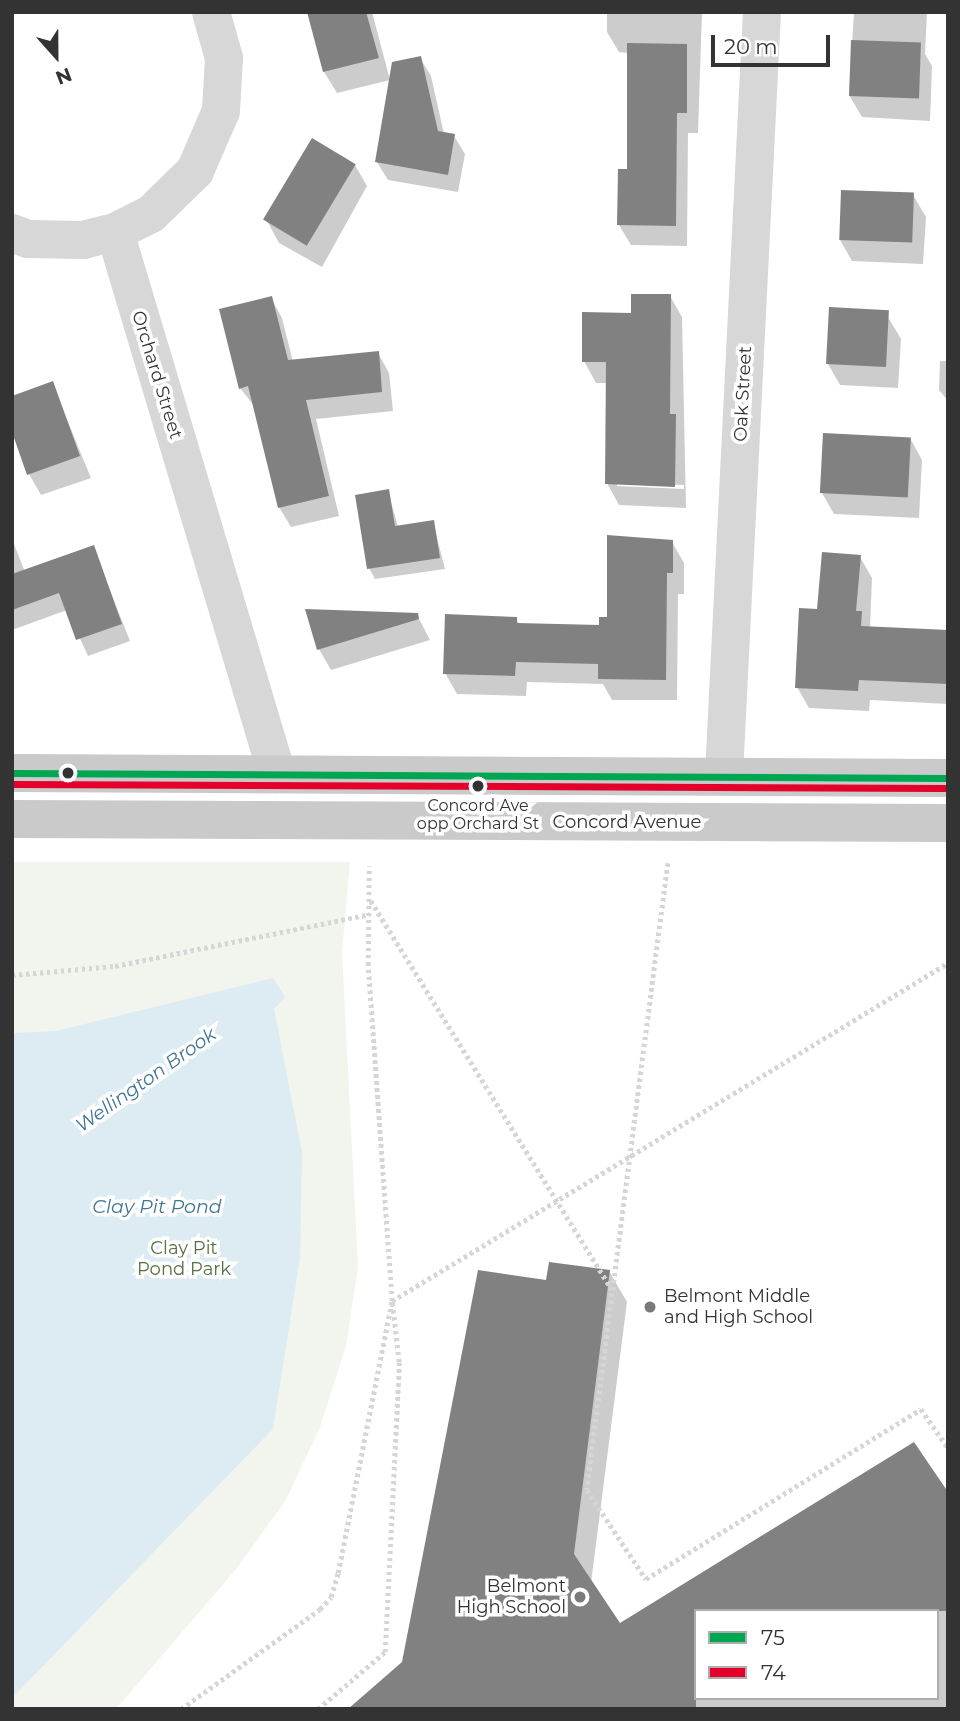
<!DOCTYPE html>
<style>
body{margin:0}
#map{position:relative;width:960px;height:1721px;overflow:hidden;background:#fff;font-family:Montserrat,sans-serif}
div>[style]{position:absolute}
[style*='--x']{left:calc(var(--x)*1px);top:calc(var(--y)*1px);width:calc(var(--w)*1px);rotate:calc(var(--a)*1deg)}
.green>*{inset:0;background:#f1f5ed}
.water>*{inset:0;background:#ddebf3}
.shadow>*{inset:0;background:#0003}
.building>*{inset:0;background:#818181;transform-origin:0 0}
.path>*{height:4.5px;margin-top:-2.25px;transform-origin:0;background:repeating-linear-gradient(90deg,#d6d6d6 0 3.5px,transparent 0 7px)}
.street>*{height:38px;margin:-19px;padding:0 19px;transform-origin:19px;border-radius:19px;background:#d7d7d7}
.primary>*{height:38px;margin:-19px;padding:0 19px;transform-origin:19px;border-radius:19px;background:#cacaca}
.bus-1>*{height:7px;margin:-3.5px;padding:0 3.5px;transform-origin:3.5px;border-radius:3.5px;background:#00a651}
.bus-2>*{height:7px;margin:-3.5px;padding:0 3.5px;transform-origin:3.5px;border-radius:3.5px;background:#e4002b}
.dots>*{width:19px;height:19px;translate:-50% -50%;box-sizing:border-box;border:4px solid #fff;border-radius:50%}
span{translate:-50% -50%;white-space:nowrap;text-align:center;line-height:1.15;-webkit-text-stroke:7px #fff;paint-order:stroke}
.bus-label{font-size:16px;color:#333}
.street-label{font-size:18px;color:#333}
.park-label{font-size:18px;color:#56703f}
.poi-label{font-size:18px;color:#333}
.left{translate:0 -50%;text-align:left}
.right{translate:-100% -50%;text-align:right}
.water-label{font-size:19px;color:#3f7597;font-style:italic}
.frame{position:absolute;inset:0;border:14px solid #333;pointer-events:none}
.legend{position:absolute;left:694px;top:1609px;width:245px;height:91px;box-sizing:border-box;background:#fff;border:2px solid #adadad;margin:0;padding:9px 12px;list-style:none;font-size:21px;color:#333}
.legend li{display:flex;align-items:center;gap:14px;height:35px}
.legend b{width:35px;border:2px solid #adadad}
.north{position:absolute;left:21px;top:21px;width:70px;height:70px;-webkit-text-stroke:5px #fff;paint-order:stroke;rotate:159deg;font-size:19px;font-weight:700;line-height:28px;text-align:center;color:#333}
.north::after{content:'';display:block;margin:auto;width:24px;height:32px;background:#333;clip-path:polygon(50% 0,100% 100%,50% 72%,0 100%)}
.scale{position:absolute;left:711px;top:35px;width:119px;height:32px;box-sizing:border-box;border:4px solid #333;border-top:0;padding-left:9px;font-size:21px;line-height:24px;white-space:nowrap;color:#333;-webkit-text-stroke:5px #fff;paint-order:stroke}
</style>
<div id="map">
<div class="green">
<i style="clip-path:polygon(12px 862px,350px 862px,342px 952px,358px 1267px,346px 1346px,320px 1427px,286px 1500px,237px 1568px,116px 1709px,12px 1709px)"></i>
</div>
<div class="water">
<i style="clip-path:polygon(273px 978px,285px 997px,274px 1009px,302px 1152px,300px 1258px,273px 1429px,12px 1698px,12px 1033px,56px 1031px)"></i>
</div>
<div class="shadow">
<i style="clip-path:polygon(309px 12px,372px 12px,390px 80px,337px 93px,324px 72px)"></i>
<i style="clip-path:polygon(607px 12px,702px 12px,698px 133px,688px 133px,687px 246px,631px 245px,619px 225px,629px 171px,629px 53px,619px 52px,607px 32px)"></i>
<i style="clip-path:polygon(854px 12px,927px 12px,925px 54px,932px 66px,930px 121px,862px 117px,849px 95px)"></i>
<i style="clip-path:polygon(420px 58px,431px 76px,444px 134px,454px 136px,465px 154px,458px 192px,388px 180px,377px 162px)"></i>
<i style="clip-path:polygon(355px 165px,367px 186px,322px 267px,279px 243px,267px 221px)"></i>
<i style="clip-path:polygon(913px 195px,926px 217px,923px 264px,852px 261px,840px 240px)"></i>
<i style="clip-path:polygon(evenodd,670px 296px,682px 317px,686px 508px,619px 505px,607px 483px,608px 383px,596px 383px,584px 361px,632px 314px,670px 296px,617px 483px,684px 485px,684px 489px,617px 486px,617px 483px)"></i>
<i style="clip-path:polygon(271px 298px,282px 318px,293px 362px,378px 353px,389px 373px,393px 411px,316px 419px,339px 516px,291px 527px,279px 507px,255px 407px,240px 388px)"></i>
<i style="clip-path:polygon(888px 317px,901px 339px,898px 388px,840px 385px,828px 364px)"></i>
<i style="clip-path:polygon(940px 361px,948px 361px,948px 401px,939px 390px)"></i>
<i style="clip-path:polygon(52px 383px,91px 478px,41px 495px,29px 474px)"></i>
<i style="clip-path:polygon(910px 438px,922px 460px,919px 518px,834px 514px,822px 493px)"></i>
<i style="clip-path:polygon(388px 491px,398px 527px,433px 522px,445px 569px,375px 579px,369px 568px)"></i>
<i style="clip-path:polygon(12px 539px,25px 572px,93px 548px,130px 641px,88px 656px,67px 610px,12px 630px)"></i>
<i style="clip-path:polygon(672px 542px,684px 563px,684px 594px,678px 594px,677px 700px,612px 700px,603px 684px,527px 682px,526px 696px,457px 694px,445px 673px,516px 619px,520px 625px,600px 627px)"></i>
<i style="clip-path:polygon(860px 557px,872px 578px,870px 628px,948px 631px,948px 704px,870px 700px,869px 711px,809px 708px,797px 687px,819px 611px)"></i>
<i style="clip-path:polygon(417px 615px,430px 640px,331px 670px,319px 649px)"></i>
<i style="clip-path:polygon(evenodd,609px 1271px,627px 1302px,591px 1583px,620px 1625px,948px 1495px,948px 1709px,351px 1709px,404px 1663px,547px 1282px,609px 1271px,696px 1611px,937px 1611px,937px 1698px,696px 1698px,696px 1611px)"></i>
</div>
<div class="building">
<i style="clip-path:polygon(307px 12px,366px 12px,379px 58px,323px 72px)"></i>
<i style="left:851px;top:40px;width:70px;height:56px;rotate:2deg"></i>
<i style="clip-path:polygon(627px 43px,687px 44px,687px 113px,677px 113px,676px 226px,617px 225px,618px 169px,627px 169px)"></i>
<i style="clip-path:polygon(421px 56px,438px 131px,455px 134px,448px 175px,375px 162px,392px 62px)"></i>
<i style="left:312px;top:138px;width:51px;height:95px;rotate:31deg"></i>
<i style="left:841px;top:190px;width:73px;height:50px;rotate:2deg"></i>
<i style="clip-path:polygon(631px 294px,671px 294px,670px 414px,676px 414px,675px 487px,605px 484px,606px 362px,582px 362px,582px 312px,631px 313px)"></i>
<i style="clip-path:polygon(272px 296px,288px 360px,379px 351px,382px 392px,306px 400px,329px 496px,278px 508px,248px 386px,239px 389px,219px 309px)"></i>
<i style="left:829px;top:307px;width:60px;height:57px;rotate:3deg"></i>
<i style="clip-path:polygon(53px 381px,80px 456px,27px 475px,12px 432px,12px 396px)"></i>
<i style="left:823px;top:433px;width:88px;height:60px;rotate:3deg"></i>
<i style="clip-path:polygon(389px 489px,395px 526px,434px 520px,440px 558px,367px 569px,355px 495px)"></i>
<i style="clip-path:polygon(607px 535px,673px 540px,673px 573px,667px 573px,666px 680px,598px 679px,598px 664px,516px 662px,515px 676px,443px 674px,445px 614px,517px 617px,517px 623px,599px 625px,599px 617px,607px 617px)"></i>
<i style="clip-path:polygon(94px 545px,122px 624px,76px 640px,59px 593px,12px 610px,12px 574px)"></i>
<i style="clip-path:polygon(822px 552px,861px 555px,856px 611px,862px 611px,861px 626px,948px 630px,948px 684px,859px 680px,858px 691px,795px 688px,799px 608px,817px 609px)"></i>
<i style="clip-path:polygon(305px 609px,418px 613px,419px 619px,317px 650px)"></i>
<i style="clip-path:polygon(549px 1262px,610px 1270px,574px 1554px,620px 1623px,914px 1442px,948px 1492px,948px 1611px,696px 1611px,696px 1709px,348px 1709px,402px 1662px,478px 1270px,546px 1280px)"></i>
</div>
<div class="path">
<i style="--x:668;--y:863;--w:632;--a:97.36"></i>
<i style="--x:587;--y:1490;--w:107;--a:56.5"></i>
<i style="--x:646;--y:1579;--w:323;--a:-31.7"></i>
<i style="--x:921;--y:1409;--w:47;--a:55.3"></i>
<i style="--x:371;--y:901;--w:457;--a:58.2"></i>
<i style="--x:12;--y:975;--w:103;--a:-5"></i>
<i style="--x:115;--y:966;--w:260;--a:-11.5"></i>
<i style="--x:181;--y:1709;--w:171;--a:-35.7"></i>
<i style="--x:320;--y:1609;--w:16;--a:-47"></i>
<i style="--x:331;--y:1597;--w:25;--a:-74"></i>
<i style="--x:338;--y:1573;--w:277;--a:-78.8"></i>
<i style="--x:392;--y:1301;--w:337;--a:-94.1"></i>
<i style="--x:368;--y:965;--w:99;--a:-89.4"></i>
<i style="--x:318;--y:1709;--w:88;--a:-40.4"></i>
<i style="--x:385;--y:1652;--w:290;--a:-87.2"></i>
<i style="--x:399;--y:1362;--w:61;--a:-96.5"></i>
<i style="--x:392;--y:1301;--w:651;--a:-31.3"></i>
</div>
<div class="street">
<i style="--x:115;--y:232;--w:566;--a:73.36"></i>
<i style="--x:12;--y:233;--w:17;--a:21"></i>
<i style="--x:28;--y:239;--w:55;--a:1"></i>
<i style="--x:83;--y:240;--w:33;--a:-14"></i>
<i style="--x:115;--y:232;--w:40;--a:-26.6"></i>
<i style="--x:151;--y:214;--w:62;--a:-44.3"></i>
<i style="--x:195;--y:171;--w:65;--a:-66.6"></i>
<i style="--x:221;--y:111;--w:53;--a:-86.8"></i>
<i style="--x:224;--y:58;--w:48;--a:-105.8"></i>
<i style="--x:724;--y:775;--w:764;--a:-87.15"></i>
</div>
<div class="primary">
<i style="--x:12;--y:773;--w:936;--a:0.31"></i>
<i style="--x:12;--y:819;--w:936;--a:0.24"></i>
</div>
<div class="bus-1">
<i style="--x:12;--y:773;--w:936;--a:0.31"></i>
</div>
<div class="bus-2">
<i style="--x:12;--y:784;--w:936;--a:0.24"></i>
</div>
<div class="dots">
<i style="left:68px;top:773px;background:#333"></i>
<i style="left:478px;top:786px;background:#333"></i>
<i style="left:650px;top:1307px;background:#7a7a7a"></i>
<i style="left:580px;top:1597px;background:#7a7a7a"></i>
</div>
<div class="bus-label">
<span style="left:478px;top:815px">Concord Ave<br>opp Orchard St</span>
</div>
<div class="street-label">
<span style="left:157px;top:375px;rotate:73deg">Orchard Street</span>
<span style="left:743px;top:394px;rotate:-87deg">Oak Street</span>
<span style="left:627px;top:822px">Concord Avenue</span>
</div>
<div class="park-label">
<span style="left:184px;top:1259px">Clay Pit<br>Pond Park</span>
</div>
<div class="poi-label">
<span class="left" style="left:664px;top:1307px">Belmont Middle<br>and High School</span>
<span class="right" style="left:566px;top:1597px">Belmont<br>High School</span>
</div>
<div class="water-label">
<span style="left:146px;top:1080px;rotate:-35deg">Wellington Brook</span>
<span style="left:157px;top:1207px">Clay Pit Pond</span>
</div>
<div class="frame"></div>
<ul class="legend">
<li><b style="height:9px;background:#00a651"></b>75</li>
<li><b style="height:9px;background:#e4002b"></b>74</li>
</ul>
<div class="north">N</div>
<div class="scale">20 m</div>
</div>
